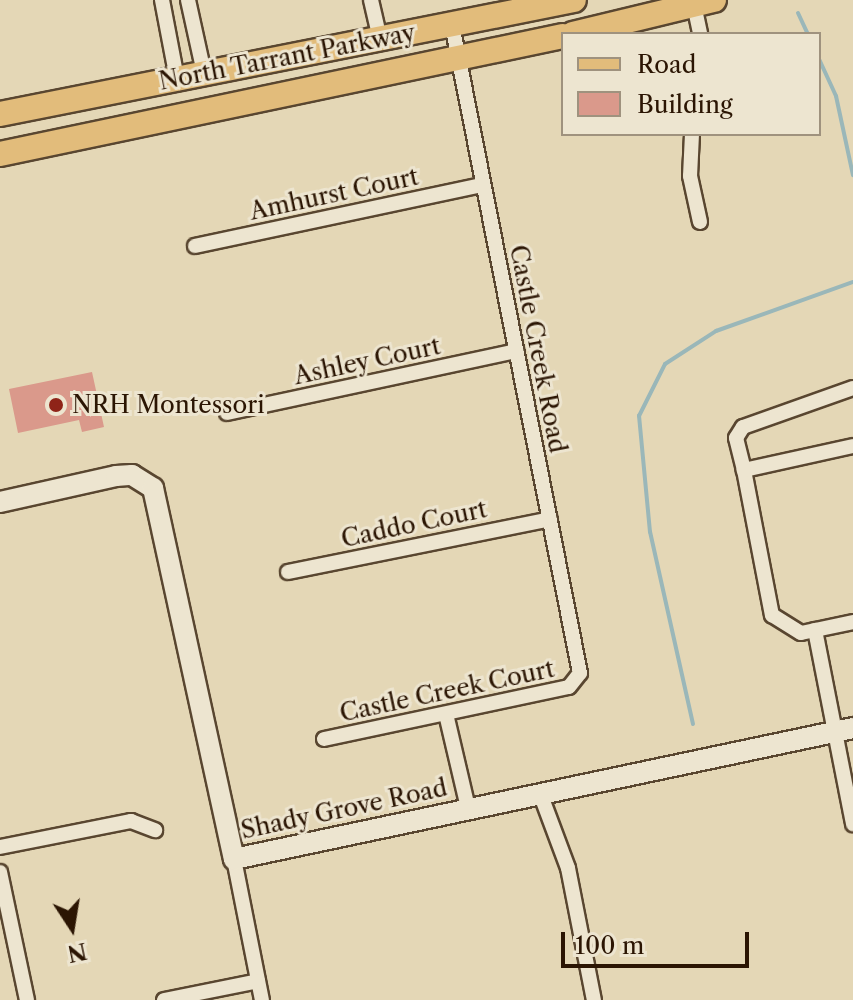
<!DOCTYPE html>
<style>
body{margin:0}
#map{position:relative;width:853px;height:1000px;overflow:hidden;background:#e4d7b6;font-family:"Libre Caslon Text",serif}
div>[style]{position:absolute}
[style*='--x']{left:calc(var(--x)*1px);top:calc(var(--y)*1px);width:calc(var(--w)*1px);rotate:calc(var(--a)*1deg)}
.stream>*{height:4px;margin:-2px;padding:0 2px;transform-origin:2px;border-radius:2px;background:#9ab7b9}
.building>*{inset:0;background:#da998b}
.roads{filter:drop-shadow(2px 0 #594630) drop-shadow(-2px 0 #594630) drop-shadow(0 2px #594630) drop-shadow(0 -2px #594630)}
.street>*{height:14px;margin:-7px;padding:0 7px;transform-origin:7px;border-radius:7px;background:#ede5d0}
.secondary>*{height:20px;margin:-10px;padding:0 10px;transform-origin:10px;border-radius:10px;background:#ede5d0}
.primary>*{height:24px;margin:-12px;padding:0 12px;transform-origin:12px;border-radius:12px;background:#e2bc7b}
.dots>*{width:22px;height:22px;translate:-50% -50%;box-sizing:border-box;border:4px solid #ede5d0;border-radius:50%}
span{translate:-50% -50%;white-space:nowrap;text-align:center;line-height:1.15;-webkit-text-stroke:6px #ede5d0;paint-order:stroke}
.street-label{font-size:24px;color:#2b1503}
.poi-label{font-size:24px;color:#2b1503}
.left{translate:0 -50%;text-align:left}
.legend{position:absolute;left:561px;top:32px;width:260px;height:104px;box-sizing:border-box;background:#ede5d0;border:2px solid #9f927e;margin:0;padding:10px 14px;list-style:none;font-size:24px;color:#2b1503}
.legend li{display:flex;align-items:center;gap:16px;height:40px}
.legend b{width:40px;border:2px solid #9f927e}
.north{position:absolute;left:32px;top:888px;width:80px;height:80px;-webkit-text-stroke:6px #ede5d0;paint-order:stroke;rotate:168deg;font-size:22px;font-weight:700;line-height:32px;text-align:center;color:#2b1503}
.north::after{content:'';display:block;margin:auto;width:28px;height:36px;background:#2b1503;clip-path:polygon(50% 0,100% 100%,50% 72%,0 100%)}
.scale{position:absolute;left:561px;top:932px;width:188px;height:36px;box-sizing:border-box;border:4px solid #2b1503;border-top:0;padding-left:10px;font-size:24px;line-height:28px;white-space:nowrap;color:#2b1503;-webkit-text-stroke:6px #ede5d0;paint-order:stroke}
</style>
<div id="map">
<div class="stream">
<i style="--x:798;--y:13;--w:23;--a:65"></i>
<i style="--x:819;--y:59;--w:41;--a:65.3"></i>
<i style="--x:836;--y:96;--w:81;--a:77.9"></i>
<i style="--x:693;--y:724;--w:197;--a:-102.6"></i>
<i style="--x:650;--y:532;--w:117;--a:-95.4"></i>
<i style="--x:639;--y:416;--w:58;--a:-63.4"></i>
<i style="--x:665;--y:364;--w:61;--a:-32.9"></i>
<i style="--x:716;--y:331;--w:145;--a:-19.7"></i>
</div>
<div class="building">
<i style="clip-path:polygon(92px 372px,104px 427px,82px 432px,79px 420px,18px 433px,9px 389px)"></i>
</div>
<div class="roads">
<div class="street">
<i style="--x:162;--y:0;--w:80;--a:79.2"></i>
<i style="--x:188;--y:0;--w:75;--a:77.6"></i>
<i style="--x:371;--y:0;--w:40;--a:77"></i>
<i style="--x:693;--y:0;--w:35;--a:78"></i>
<i style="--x:692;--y:134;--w:42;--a:92.7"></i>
<i style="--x:690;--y:176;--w:47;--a:77.7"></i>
<i style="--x:195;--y:246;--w:294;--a:-12"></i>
<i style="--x:227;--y:413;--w:296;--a:-12.1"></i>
<i style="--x:853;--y:446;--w:112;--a:167.6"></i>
<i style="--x:744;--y:470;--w:148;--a:79.1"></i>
<i style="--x:772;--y:615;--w:34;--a:32"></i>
<i style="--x:801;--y:633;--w:53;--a:-11.9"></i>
<i style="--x:744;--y:470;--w:33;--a:-104"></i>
<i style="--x:736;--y:438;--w:13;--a:-58"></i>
<i style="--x:743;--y:427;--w:117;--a:-19.5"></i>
<i style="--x:288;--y:572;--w:267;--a:-11.4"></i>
<i style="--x:815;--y:630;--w:198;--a:78.9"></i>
<i style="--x:446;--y:714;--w:97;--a:76.8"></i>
<i style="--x:324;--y:739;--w:250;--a:-12"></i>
<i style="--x:569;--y:687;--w:18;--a:-52"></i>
<i style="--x:580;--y:673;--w:661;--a:-101.17"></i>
<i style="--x:540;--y:793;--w:80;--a:69.5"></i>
<i style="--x:568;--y:868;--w:135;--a:78.9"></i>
<i style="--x:0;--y:847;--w:134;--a:-11.2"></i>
<i style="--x:131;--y:821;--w:26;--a:21"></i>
<i style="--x:234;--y:859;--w:144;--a:78.8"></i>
<i style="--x:0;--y:872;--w:131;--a:78.1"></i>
<i style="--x:164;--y:1000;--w:96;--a:-11.4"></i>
</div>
<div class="secondary">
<i style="--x:0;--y:502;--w:119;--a:-12.6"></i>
<i style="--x:116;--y:476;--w:16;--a:-4"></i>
<i style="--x:132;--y:475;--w:25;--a:32"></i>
<i style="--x:153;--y:488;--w:380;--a:77.7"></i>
<i style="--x:234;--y:859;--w:633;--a:-11.95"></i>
</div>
<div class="primary">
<i style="--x:573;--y:34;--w:145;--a:-13.6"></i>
<i style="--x:0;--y:114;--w:585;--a:-11.23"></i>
<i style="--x:0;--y:154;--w:575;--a:-11.84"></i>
</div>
</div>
<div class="dots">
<i style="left:56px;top:405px;background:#8f2418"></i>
</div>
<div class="street-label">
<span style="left:287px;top:57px;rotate:-11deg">North Tarrant Parkway</span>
<span style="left:334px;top:194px;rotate:-12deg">Amhurst Court</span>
<span style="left:538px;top:349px;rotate:79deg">Castle Creek Road</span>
<span style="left:367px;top:361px;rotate:-12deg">Ashley Court</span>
<span style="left:414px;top:524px;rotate:-12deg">Caddo Court</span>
<span style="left:447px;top:691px;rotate:-12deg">Castle Creek Court</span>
<span style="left:344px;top:809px;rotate:-12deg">Shady Grove Road</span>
</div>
<div class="poi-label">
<span class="left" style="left:72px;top:405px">NRH Montessori</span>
</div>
<ul class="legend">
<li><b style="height:10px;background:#e2bc7b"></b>Road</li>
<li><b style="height:22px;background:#da998b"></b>Building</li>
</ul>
<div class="north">N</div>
<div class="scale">100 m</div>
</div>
